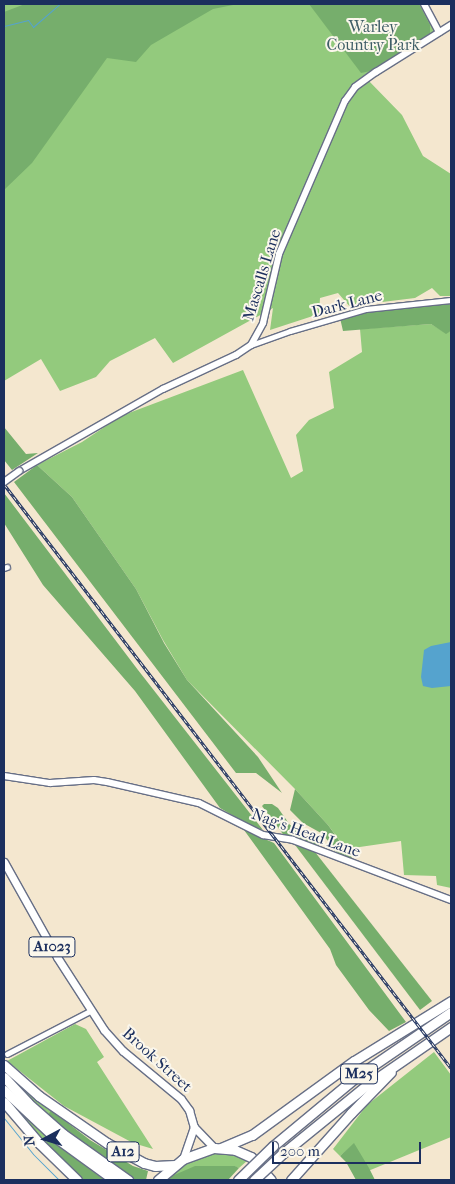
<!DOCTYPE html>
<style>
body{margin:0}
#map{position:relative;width:455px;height:1184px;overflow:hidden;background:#f4e7cf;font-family:"IM FELL French Canon",serif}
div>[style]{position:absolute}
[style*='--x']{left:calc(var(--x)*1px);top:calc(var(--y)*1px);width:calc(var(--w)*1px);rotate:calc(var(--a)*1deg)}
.green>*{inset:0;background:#93ca7d}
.forest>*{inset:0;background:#76ae6c}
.water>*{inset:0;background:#55a3ce}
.stream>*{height:1px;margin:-0.5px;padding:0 0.5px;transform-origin:0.5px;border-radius:0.5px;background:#55a3ce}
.roads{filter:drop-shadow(1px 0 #676f86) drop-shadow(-1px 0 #676f86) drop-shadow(0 1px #676f86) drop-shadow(0 -1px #676f86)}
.street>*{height:4.5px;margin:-2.25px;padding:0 2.25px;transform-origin:2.25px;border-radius:2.25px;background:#fff}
.secondary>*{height:6px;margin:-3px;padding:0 3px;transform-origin:3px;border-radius:3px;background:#fff}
.primary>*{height:7px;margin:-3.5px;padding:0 3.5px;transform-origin:3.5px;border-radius:3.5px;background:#fff}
.highway>*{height:9px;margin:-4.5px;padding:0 4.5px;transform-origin:4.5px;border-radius:4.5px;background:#fff}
.rail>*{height:3px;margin-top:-1.5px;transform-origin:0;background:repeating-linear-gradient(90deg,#fbf7ec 0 4px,#1b2f5e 0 8px);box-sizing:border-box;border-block:1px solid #1b2f5e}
.bridges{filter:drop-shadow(1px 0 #676f86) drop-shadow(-1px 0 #676f86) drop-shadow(0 1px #676f86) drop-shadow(0 -1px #676f86)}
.secondary-bridge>*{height:6px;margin:-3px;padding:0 3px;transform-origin:3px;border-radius:3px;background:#fff}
.highway-bridge>*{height:9px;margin:-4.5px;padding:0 4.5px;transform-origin:4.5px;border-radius:4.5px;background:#fff}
span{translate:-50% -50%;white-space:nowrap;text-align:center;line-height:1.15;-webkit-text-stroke:4px #fbf7ec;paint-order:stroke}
.shield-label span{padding:1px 4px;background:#fbf7ec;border:1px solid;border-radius:4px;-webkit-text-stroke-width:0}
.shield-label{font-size:15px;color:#1b2f5e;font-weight:700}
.park-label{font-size:16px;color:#3f5e67}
.street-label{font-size:16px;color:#1b2f5e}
.frame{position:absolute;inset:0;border:5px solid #1b2f5e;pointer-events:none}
.north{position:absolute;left:20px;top:1114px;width:50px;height:50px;-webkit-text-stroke:4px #fbf7ec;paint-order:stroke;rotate:264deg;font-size:14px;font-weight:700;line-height:20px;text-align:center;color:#1b2f5e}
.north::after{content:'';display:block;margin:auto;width:18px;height:22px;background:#1b2f5e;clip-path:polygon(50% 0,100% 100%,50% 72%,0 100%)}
.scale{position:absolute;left:272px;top:1142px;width:149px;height:22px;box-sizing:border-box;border:2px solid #1b2f5e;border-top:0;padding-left:6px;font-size:15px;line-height:18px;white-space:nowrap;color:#1b2f5e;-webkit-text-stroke:4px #fbf7ec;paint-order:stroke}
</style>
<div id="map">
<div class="green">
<i style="clip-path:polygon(4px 4px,424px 4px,439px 32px,367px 79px,402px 115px,423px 156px,451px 174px,451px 296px,440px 296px,432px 288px,415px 298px,366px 304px,351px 308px,338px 293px,320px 298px,319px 314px,270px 330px,273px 308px,173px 363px,155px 338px,110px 361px,96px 377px,60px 391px,41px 359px,4px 381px)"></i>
<i style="clip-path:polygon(431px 324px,446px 333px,451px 331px,451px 888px,437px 885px,436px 876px,404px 875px,401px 841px,346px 849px,328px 825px,295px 789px,187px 680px,163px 640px,136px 589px,72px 497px,37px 465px,82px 442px,121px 416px,243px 370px,291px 478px,303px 471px,296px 435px,309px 420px,334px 408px,329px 372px,362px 352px,360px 329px)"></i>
<i style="clip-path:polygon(75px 1024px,86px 1029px,104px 1057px,97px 1062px,153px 1149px,133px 1143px,64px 1106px,7px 1061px)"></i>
<i style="clip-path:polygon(434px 1052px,451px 1075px,451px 1137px,368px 1171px,354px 1144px,340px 1156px,333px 1149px,367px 1105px)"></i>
<i style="clip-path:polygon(18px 1086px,51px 1110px,46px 1117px)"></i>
<i style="clip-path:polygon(26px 1117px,49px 1139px,45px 1144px,23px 1120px)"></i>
<i style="clip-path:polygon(216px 1152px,231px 1153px,248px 1160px,239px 1168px,234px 1166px,172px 1176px,165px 1180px,172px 1173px,199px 1156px)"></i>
</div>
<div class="forest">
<i style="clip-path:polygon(25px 4px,238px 4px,213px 9px,151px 45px,136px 62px,107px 58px,32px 163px,4px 190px,4px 12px)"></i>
<i style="clip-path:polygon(309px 4px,419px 4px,430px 25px,430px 34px,375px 70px,361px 73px)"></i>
<i style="clip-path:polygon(451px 304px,451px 331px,446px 334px,431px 324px,343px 331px,340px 318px,365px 310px)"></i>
<i style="clip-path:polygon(4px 427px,26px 454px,38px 453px,12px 470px,4px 460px)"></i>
<i style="clip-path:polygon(37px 465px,72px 497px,136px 589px,164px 643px,187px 680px,258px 757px,282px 793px,256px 773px,236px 773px,14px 482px)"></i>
<i style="clip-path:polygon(4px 493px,138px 670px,263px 830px,249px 825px,220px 808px,135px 691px,43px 585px,4px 523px)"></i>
<i style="clip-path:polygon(295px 789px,328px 825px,355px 862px,328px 847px,329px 842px,321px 833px,303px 823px,290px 810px)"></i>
<i style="clip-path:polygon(264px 804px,272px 804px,278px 808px,290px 825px,318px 838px,319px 846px,285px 837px,262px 806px)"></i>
<i style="clip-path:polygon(244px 830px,274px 843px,406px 1022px,389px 1031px,369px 1010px,336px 965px,330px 949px)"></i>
<i style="clip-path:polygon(292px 841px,315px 852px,432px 1001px,420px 1010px)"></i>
<i style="clip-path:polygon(51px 1110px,90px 1140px,133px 1166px,148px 1171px,146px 1180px,132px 1180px,101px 1159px,46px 1117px)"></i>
<i style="clip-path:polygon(49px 1139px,99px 1176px,106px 1180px,84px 1180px,45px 1144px)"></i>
<i style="clip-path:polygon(354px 1143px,369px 1168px,375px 1180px,356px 1180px,346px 1162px,340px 1156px)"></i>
<i style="clip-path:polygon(195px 1166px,235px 1166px,239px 1168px,228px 1180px,168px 1180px,172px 1176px)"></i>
</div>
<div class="water">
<i style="clip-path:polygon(451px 642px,451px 686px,432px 688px,423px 686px,421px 677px,424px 650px,431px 646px)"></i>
</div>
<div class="stream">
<i style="--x:4;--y:26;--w:25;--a:-14"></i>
<i style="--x:28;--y:20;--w:9;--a:54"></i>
<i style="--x:33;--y:27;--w:35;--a:-41"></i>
<i style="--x:4;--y:1118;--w:46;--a:51.1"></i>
<i style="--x:33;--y:1154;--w:37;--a:45"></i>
</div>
<div class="roads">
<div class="street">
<i style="--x:251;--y:345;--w:41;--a:-19.7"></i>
<i style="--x:290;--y:331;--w:79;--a:-16.1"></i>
<i style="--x:366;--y:309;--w:85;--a:-6"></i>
<i style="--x:4;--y:568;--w:3;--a:-18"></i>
<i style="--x:7;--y:1054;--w:93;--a:-27.4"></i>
</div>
<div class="secondary">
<i style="--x:424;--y:4;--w:32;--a:62"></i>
<i style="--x:19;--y:471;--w:166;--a:-29.7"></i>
<i style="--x:163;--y:389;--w:81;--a:-25"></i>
<i style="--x:236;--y:355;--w:18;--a:-34"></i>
<i style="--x:251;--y:345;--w:25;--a:-61"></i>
<i style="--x:263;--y:323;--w:71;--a:-76.9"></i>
<i style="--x:279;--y:254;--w:167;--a:-66.7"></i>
<i style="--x:345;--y:101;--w:17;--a:-54"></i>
<i style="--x:355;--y:87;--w:26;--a:-36"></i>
<i style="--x:376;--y:72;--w:89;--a:-32.1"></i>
<i style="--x:4;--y:776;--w:47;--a:8.7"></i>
<i style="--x:50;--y:783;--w:44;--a:-3.9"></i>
<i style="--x:94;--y:780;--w:13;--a:9"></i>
<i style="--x:107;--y:782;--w:94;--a:12.9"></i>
<i style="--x:199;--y:803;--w:72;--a:26.6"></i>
<i style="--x:263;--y:835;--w:30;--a:9"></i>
<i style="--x:293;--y:840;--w:169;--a:20.8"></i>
</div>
<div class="primary">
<i style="--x:4;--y:862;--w:109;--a:60.8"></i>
<i style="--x:57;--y:957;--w:87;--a:57.2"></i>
<i style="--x:104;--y:1030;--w:28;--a:48"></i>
<i style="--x:123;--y:1051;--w:75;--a:39.6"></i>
<i style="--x:181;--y:1099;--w:14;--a:54"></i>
<i style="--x:189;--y:1110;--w:18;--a:74"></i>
<i style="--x:194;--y:1127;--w:34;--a:109"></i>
<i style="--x:194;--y:1127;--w:29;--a:46"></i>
</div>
<div class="highway">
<i style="--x:4;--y:1065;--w:47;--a:41.5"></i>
<i style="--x:39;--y:1096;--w:83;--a:34.7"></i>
<i style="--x:107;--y:1143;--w:42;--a:28.4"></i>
<i style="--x:144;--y:1163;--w:11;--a:15"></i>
<i style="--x:155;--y:1166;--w:20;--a:-3"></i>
<i style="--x:4;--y:1077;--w:35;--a:47"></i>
<i style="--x:28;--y:1103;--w:47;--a:41.5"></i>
<i style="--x:63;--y:1134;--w:80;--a:35.3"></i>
<i style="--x:4;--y:1090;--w:64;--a:43.1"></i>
<i style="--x:51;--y:1134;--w:78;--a:36.1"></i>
<i style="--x:4;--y:1102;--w:54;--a:49.5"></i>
<i style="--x:39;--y:1143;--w:53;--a:44.2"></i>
<i style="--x:273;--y:1146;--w:108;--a:-39.7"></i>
<i style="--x:356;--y:1077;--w:115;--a:-34.4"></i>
<i style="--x:221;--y:1148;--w:34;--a:-23"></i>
<i style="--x:252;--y:1135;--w:126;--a:-36"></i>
<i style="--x:354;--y:1061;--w:114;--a:-31.7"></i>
<i style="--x:282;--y:1154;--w:109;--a:-39.1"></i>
<i style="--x:367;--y:1085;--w:102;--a:-34.6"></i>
<i style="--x:158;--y:1180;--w:33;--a:-40"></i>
<i style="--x:183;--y:1159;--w:33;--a:-20"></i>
<i style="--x:214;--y:1148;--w:21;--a:5"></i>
<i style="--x:235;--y:1150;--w:17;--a:24"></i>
<i style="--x:251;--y:1157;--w:30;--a:49"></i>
<i style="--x:291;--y:1180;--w:90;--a:-48.2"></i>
<i style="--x:351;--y:1113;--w:57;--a:-45.7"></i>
</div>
</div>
<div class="rail">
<i style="--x:4;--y:484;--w:735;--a:52.57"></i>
</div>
<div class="bridges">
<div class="secondary-bridge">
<i style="--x:4;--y:482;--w:19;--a:-36"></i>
</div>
<div class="highway-bridge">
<i style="--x:238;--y:1180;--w:49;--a:-44.2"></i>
<i style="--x:254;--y:1180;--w:38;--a:-43"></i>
</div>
</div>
<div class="shield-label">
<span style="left:52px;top:947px">A1023</span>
<span style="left:359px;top:1074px">M25</span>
<span style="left:123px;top:1152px">A12</span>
</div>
<div class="park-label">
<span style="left:373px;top:36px">Warley<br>Country Park</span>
</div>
<div class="street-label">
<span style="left:262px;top:275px;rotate:-73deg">Mascalls Lane</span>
<span style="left:347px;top:304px;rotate:-14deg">Dark Lane</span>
<span style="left:306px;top:833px;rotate:20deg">Nag's Head Lane</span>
<span style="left:157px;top:1060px;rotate:42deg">Brook Street</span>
</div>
<div class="frame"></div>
<div class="north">N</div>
<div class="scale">200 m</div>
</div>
